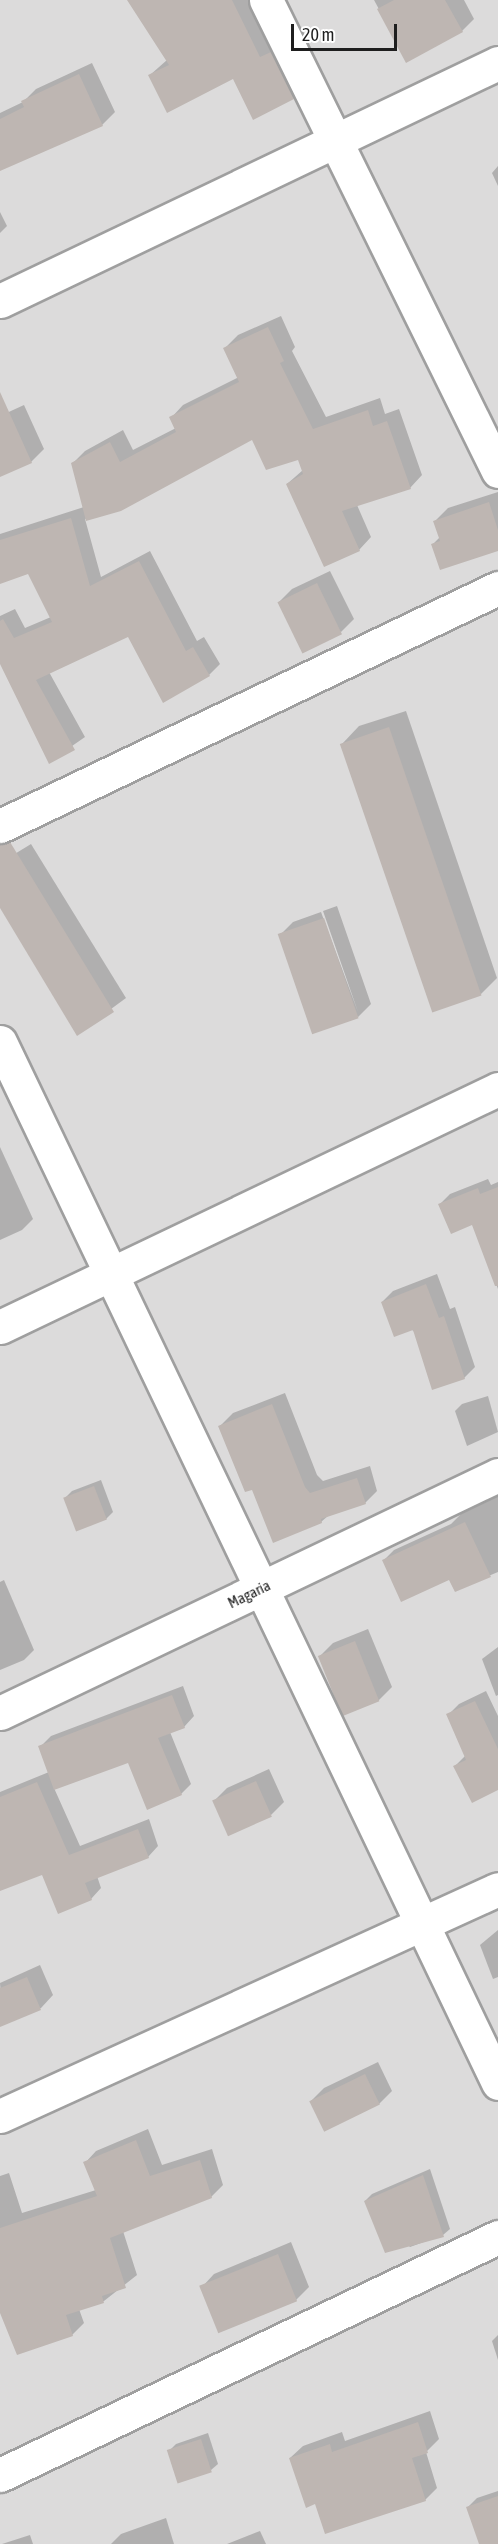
<!DOCTYPE html>
<style>
body{margin:0}
#map{position:relative;width:498px;height:2544px;overflow:hidden;background:#eeeae5;font-family:"Asap Condensed",sans-serif}
div>[style]{position:absolute}
[style*='--x']{left:calc(var(--x)*1px);top:calc(var(--y)*1px);width:calc(var(--w)*1px);rotate:calc(var(--a)*1deg)}
.residential>*{inset:0;background:#dcdbdb;transform-origin:0 0}
.shadow>*{inset:0;background:#0003}
.building>*{inset:0;background:#beb6b2;transform-origin:0 0}
.roads{filter:drop-shadow(2px 0 #9f9f9f) drop-shadow(-2px 0 #9f9f9f) drop-shadow(0 2px #9f9f9f) drop-shadow(0 -2px #9f9f9f)}
.minor>*{height:33px;margin:-16.5px;padding:0 16.5px;transform-origin:16.5px;border-radius:16.5px;background:#fff}
span{translate:-50% -50%;white-space:nowrap;text-align:center;line-height:1.15;-webkit-text-stroke:4.5px #fff;paint-order:stroke}
.street-label{font-size:15px;color:#1e1e1e}
.scale{position:absolute;left:291px;top:24px;width:106px;height:27px;box-sizing:border-box;border:3px solid #1e1e1e;border-top:0;padding-left:8px;font-size:18px;line-height:21px;white-space:nowrap;color:#1e1e1e;-webkit-text-stroke:4px #fff;paint-order:stroke}
</style>
<div id="map">
<div class="residential">
<i style="left:0;top:0;width:498px;height:2544px"></i>
</div>
<div class="shadow">
<i style="clip-path:polygon(129px 0,251px 0,306px 85px,293px 98px,234px 77px,150px 75px,167px 60px)"></i>
<i style="clip-path:polygon(374px 0,464px 0,474px 19px,462px 31px,407px 61px)"></i>
<i style="clip-path:polygon(92px 63px,115px 112px,102px 125px,0 170px,0 113px,23px 102px,36px 89px)"></i>
<i style="clip-path:polygon(498px 166px,498px 186px,492px 173px)"></i>
<i style="clip-path:polygon(0 212px,7px 226px,0 233px)"></i>
<i style="clip-path:polygon(281px 316px,295px 347px,292px 351px,326px 417px,380px 398px,385px 414px,399px 409px,422px 475px,410px 488px,357px 505px,371px 537px,359px 550px,287px 484px,303px 470px,299px 458px,253px 438px,121px 509px,85px 519px,101px 577px,150px 551px,197px 641px,204px 637px,220px 664px,209px 675px,129px 635px,49px 672px,85px 737px,49px 762px,0 660px,0 616px,15px 609px,25px 628px,51px 617px,29px 572px,0 582px,0 534px,84px 507px,72px 464px,85px 451px,123px 430px,133px 450px,176px 428px,171px 418px,183px 405px,239px 377px,225px 348px,238px 335px)"></i>
<i style="clip-path:polygon(24px 405px,44px 449px,31px 462px,0 476px,0 416px)"></i>
<i style="clip-path:polygon(498px 492px,498px 550px,433px 544px,440px 537px,435px 521px,448px 508px)"></i>
<i style="clip-path:polygon(330px 571px,354px 619px,341px 632px,279px 602px,292px 589px)"></i>
<i style="clip-path:polygon(406px 711px,497px 978px,480px 995px,342px 744px,359px 726px)"></i>
<i style="clip-path:polygon(31px 844px,126px 998px,77px 1034px,0 905px,0 863px)"></i>
<i style="clip-path:polygon(337px 906px,371px 1004px,358px 1017px,280px 935px,293px 922px,321px 912px,358px 1012px,323px 911px)"></i>
<i style="clip-path:polygon(0 1147px,33px 1219px,22px 1230px,0 1240px)"></i>
<i style="clip-path:polygon(488px 1179px,491px 1185px,498px 1182px,498px 1289px,473px 1224px,440px 1204px,450px 1194px)"></i>
<i style="clip-path:polygon(437px 1274px,450px 1309px,455px 1307px,475px 1367px,464px 1378px,382px 1302px,393px 1291px)"></i>
<i style="clip-path:polygon(285px 1393px,317px 1475px,323px 1481px,370px 1466px,377px 1491px,365px 1503px,329px 1515px,321px 1522px,253px 1488px,220px 1426px,233px 1413px)"></i>
<i style="clip-path:polygon(488px 1396px,498px 1432px,467px 1446px,455px 1411px,462px 1404px)"></i>
<i style="clip-path:polygon(101px 1480px,113px 1512px,106px 1519px,65px 1498px,72px 1491px)"></i>
<i style="clip-path:polygon(498px 1495px,498px 1572px,455px 1590px,450px 1578px,384px 1560px,394px 1550px,451px 1524px,461px 1514px)"></i>
<i style="clip-path:polygon(4px 1580px,34px 1650px,24px 1660px,0 1670px,0 1582px)"></i>
<i style="clip-path:polygon(368px 1629px,392px 1687px,379px 1700px,344px 1714px,320px 1656px,333px 1643px)"></i>
<i style="clip-path:polygon(498px 1647px,498px 1695px,496px 1696px,482px 1659px)"></i>
<i style="clip-path:polygon(183px 1686px,194px 1716px,184px 1727px,170px 1732px,191px 1784px,181px 1794px,129px 1761px,54px 1788px,80px 1846px,149px 1819px,158px 1846px,148px 1857px,97px 1876px,101px 1888px,91px 1899px,42px 1873px,0 1890px,0 1792px,49px 1772px,40px 1747px,51px 1736px)"></i>
<i style="clip-path:polygon(486px 1691px,498px 1716px,498px 1788px,455px 1766px,466px 1755px,448px 1715px,459px 1704px)"></i>
<i style="clip-path:polygon(269px 1769px,284px 1802px,271px 1815px,214px 1801px,227px 1788px)"></i>
<i style="clip-path:polygon(498px 1930px,498px 1977px,493px 1979px,480px 1945px)"></i>
<i style="clip-path:polygon(40px 1965px,53px 1995px,41px 2008px,3px 2024px,0 1983px)"></i>
<i style="clip-path:polygon(378px 2062px,392px 2091px,379px 2104px,311px 2101px,324px 2088px)"></i>
<i style="clip-path:polygon(148px 2129px,162px 2165px,212px 2149px,223px 2185px,211px 2197px,123px 2231px,137px 2275px,104px 2301px,79px 2309px,84px 2323px,72px 2335px,0 2309px,0 2176px,9px 2173px,22px 2213px,96px 2190px,85px 2163px,96px 2151px)"></i>
<i style="clip-path:polygon(430px 2169px,450px 2229px,443px 2235px,410px 2247px,365px 2201px,372px 2194px)"></i>
<i style="clip-path:polygon(291px 2242px,309px 2287px,296px 2300px,202px 2287px,214px 2274px)"></i>
<i style="clip-path:polygon(498px 2335px,498px 2360px,492px 2341px)"></i>
<i style="clip-path:polygon(430px 2411px,439px 2439px,426px 2452px,437px 2488px,425px 2500px,316px 2502px,290px 2458px,303px 2446px,342px 2432px,345px 2441px)"></i>
<i style="clip-path:polygon(208px 2433px,218px 2464px,211px 2470px,169px 2451px,176px 2444px)"></i>
<i style="clip-path:polygon(498px 2491px,498px 2544px,481px 2544px,468px 2507px,477px 2498px)"></i>
<i style="clip-path:polygon(166px 2518px,174px 2544px,111px 2544px,121px 2534px)"></i>
<i style="clip-path:polygon(260px 2531px,266px 2544px,227px 2544px)"></i>
<i style="clip-path:polygon(30px 2535px,33px 2544px,2px 2544px)"></i>
</div>
<div class="building">
<i style="clip-path:polygon(127px 0,232px 0,260px 57px,271px 52px,294px 99px,253px 120px,233px 79px,167px 113px,148px 75px,169px 65px)"></i>
<i style="clip-path:polygon(394px 0,445px 0,463px 32px,406px 63px,377px 9px)"></i>
<i style="clip-path:polygon(79px 74px,103px 126px,0 171px,0 119px,24px 107px,21px 101px)"></i>
<i style="clip-path:polygon(268px 327px,284px 361px,280px 363px,313px 429px,368px 410px,373px 426px,387px 421px,411px 489px,342px 511px,360px 551px,324px 567px,286px 484px,303px 474px,298px 460px,266px 470px,252px 440px,121px 511px,86px 521px,71px 463px,110px 442px,120px 462px,176px 432px,169px 417px,239px 382px,223px 348px)"></i>
<i style="clip-path:polygon(0 392px,32px 463px,0 477px)"></i>
<i style="clip-path:polygon(489px 502px,498px 530px,498px 551px,440px 570px,431px 544px,440px 541px,433px 521px)"></i>
<i style="clip-path:polygon(71px 518px,90px 586px,139px 561px,186px 651px,193px 647px,210px 676px,163px 703px,128px 637px,36px 680px,75px 750px,49px 764px,0 664px,0 621px,3px 619px,14px 638px,52px 622px,28px 574px,0 584px,0 540px)"></i>
<i style="left:317px;top:583px;width:57px;height:44px;rotate:64deg"></i>
<i style="left:389px;top:727px;width:284px;height:52px;rotate:71deg"></i>
<i style="clip-path:polygon(10px 842px,114px 1012px,77px 1036px,0 908px,0 844px)"></i>
<i style="left:324px;top:918px;width:106px;height:49px;rotate:71deg"></i>
<i style="clip-path:polygon(498px 1187px,498px 1286px,495px 1286px,472px 1225px,451px 1234px,438px 1204px,478px 1188px,480px 1194px)"></i>
<i style="clip-path:polygon(426px 1284px,439px 1318px,444px 1316px,465px 1379px,432px 1390px,413px 1330px,394px 1337px,381px 1302px)"></i>
<i style="clip-path:polygon(272px 1404px,305px 1487px,310px 1493px,357px 1478px,366px 1504px,321px 1519px,322px 1523px,273px 1543px,252px 1490px,245px 1492px,218px 1426px)"></i>
<i style="left:94px;top:1486px;width:36px;height:33px;rotate:69deg"></i>
<i style="clip-path:polygon(465px 1522px,491px 1577px,455px 1592px,449px 1580px,401px 1602px,382px 1560px)"></i>
<i style="left:355px;top:1641px;width:65px;height:40px;rotate:68deg"></i>
<i style="clip-path:polygon(172px 1695px,185px 1728px,158px 1738px,182px 1795px,147px 1810px,128px 1763px,54px 1790px,38px 1746px)"></i>
<i style="clip-path:polygon(475px 1701px,498px 1749px,498px 1790px,472px 1803px,453px 1766px,466px 1760px,446px 1714px)"></i>
<i style="left:256px;top:1781px;width:39px;height:48px;rotate:66deg"></i>
<i style="clip-path:polygon(37px 1782px,69px 1855px,138px 1829px,149px 1858px,85px 1883px,92px 1900px,58px 1914px,42px 1875px,0 1891px,0 1797px)"></i>
<i style="clip-path:polygon(27px 1977px,41px 2010px,0 2027px,0 1988px)"></i>
<i style="left:365px;top:2074px;width:34px;height:62px;rotate:64deg"></i>
<i style="clip-path:polygon(136px 2140px,150px 2176px,200px 2160px,212px 2198px,110px 2238px,126px 2288px,102px 2296px,104px 2303px,66px 2315px,73px 2336px,17px 2355px,0 2313px,0 2228px,97px 2196px,83px 2162px)"></i>
<i style="clip-path:polygon(423px 2175px,444px 2237px,385px 2253px,364px 2201px)"></i>
<i style="left:278px;top:2254px;width:51px;height:85px;rotate:68deg"></i>
<i style="clip-path:polygon(418px 2422px,428px 2453px,412px 2458px,426px 2501px,325px 2534px,315px 2504px,306px 2508px,289px 2458px,330px 2444px,332px 2452px)"></i>
<i style="left:201px;top:2439px;width:35px;height:36px;rotate:72deg"></i>
<i style="clip-path:polygon(498px 2496px,498px 2544px,479px 2544px,466px 2507px)"></i>
</div>
<div class="roads">
<div class="minor">
<i style="--x:266;--y:0;--w:525;--a:63.78"></i>
<i style="--x:0;--y:301;--w:552;--a:-25.54"></i>
<i style="--x:0;--y:826;--w:552;--a:-25.54"></i>
<i style="--x:0;--y:1042;--w:1154;--a:64.43"></i>
<i style="--x:0;--y:1327;--w:552;--a:-25.54"></i>
<i style="--x:0;--y:1713;--w:552;--a:-25.54"></i>
<i style="--x:0;--y:2116;--w:547;--a:-24.5"></i>
<i style="--x:0;--y:2475;--w:552;--a:-25.54"></i>
</div>
</div>
<div class="street-label">
<span style="left:249px;top:1594px;rotate:-26deg">Magaria</span>
</div>
<div class="scale">20 m</div>
</div>
